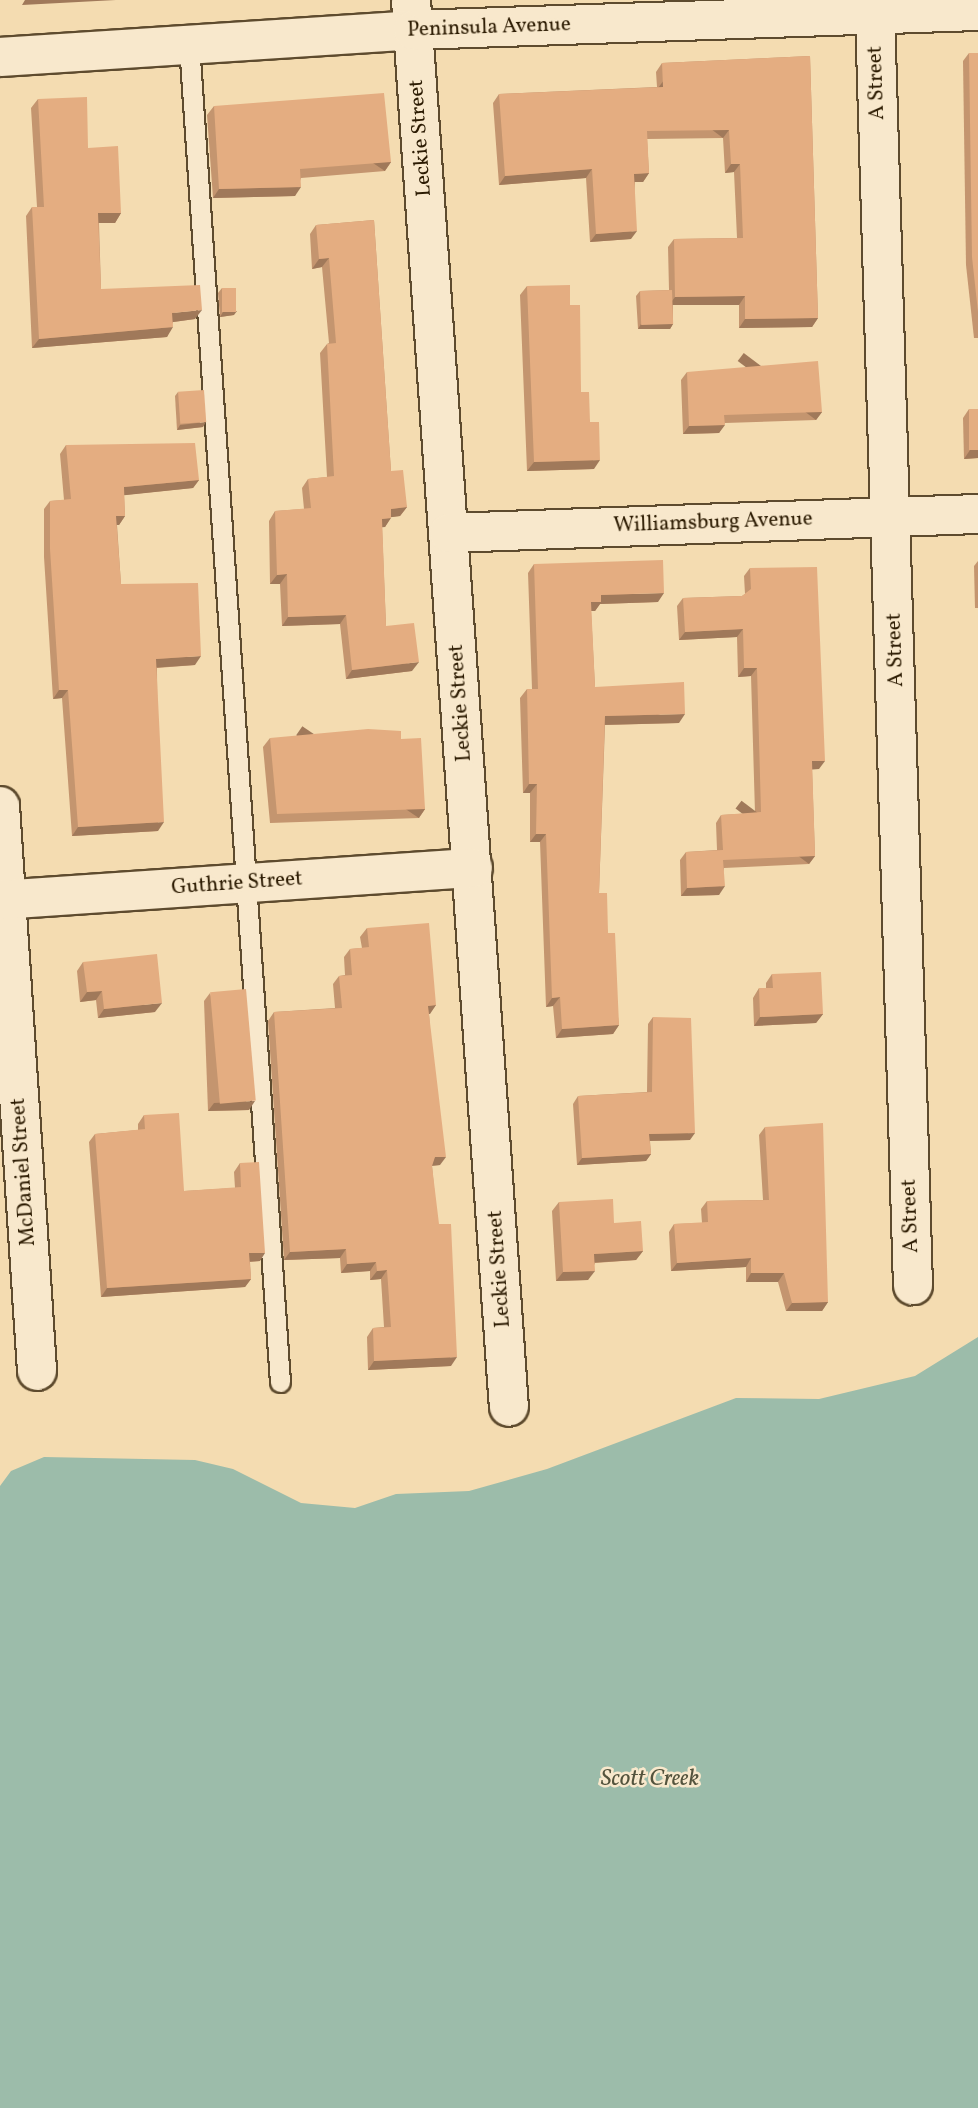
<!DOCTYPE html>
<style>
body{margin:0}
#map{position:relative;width:978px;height:2108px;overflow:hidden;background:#f4dcb1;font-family:Vollkorn,serif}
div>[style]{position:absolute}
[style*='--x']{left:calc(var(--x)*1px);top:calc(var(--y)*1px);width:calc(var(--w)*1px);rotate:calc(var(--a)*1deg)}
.water>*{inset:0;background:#9cbcaa}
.roads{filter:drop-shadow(2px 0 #5e4b2e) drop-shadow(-2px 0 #5e4b2e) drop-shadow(0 2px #5e4b2e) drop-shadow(0 -2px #5e4b2e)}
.service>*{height:19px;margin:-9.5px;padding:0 9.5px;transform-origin:9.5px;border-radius:9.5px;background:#f8e8cc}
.minor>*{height:38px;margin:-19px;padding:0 19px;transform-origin:19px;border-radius:19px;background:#f8e8cc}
.wall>*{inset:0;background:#c4956f}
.shaded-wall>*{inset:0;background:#a0795a;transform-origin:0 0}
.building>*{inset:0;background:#e4ad81;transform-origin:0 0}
span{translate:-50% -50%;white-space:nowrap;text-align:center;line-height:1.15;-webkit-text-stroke:5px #f8e8cc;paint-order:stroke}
.street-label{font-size:21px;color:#2c1b02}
.water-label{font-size:23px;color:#53533d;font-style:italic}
</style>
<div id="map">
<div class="water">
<i style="clip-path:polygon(978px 1337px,978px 2108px,0 2108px,0 1486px,11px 1471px,44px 1457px,195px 1460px,233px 1469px,301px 1503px,355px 1508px,396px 1494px,469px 1491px,547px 1469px,736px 1398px,819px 1399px,915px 1376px)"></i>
</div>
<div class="roads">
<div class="service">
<i style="--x:189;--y:44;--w:1341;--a:86.11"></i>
</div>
<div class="minor">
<i style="--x:411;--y:0;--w:1410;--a:86.02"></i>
<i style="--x:875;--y:14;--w:1272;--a:88.29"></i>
<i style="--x:0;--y:57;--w:414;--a:-3.7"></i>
<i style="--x:413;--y:30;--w:565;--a:-1.93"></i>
<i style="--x:449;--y:533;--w:529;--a:-2.06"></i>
<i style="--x:0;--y:806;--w:566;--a:86.25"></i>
<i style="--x:0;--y:900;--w:474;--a:-3.9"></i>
</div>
</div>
<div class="wall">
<i style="clip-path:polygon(969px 53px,978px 53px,978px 338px,974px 338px,966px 265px,963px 61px)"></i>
<i style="clip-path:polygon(810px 56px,818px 318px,812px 327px,739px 328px,739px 305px,673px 305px,673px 324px,670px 329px,638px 329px,636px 296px,640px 291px,669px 290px,668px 247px,674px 239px,737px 238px,734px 172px,725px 173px,723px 138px,647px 139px,649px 173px,643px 182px,635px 182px,631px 239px,590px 242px,586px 178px,499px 185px,493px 103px,499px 94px,657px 87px,656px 72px,662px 63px)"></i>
<i style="clip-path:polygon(38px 99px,88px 148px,121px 213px,115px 223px,99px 223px,101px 289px,195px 319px,173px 322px,167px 337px,32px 348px,26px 216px,32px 207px,37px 207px,31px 108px)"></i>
<i style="clip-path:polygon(214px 106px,391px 162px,385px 171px,301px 178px,295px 196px,213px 198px,207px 115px)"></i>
<i style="clip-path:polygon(374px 220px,391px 471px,407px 507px,400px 516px,391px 517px,385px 527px,382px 527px,386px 626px,412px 671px,346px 679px,340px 624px,282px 626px,280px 584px,270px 584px,269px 521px,275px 511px,304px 509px,302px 488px,308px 479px,327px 477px,320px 353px,327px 344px,329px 343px,322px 267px,312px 269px,310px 234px,316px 225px)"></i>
<i style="clip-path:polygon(527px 286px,570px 305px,581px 392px,590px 422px,594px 469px,527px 471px,520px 295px)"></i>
<i style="clip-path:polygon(222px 288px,234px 315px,220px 317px,218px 293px)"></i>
<i style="clip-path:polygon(687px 372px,822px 412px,816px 420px,725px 423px,719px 433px,683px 434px,681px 380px)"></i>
<i style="clip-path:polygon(178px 392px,203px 427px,177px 430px,175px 396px)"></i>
<i style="clip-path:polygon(969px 409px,978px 409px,978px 458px,964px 459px,963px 418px)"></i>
<i style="clip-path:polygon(66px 445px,199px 480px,193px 488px,124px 495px,125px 516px,119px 525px,117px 525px,121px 584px,195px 665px,157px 668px,158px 831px,72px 836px,62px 698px,53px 699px,44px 557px,44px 509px,50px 501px,64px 500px,60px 454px)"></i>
<i style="clip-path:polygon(978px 561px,978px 608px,975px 608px,974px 566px)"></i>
<i style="clip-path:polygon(534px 564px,658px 602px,600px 604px,595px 611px,591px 611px,595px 687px,679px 723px,605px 725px,599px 893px,608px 933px,619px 1025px,613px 1034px,556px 1038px,553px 1006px,546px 1007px,540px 842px,530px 842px,530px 793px,523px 793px,520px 698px,527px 689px,532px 689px,528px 573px)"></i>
<i style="clip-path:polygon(750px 568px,819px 769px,812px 769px,815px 856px,809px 864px,724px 868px,719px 895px,681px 896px,680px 860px,686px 852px,717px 850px,716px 823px,721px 815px,755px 813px,751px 676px,738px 677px,737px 637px,679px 640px,677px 606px,683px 598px,742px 596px,745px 594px,744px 576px)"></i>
<i style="clip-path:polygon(270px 738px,401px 739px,425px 809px,419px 818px,270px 823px,263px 747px)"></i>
<i style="clip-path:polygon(367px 928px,436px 1005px,429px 1014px,440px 1165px,432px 1166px,451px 1366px,368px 1370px,367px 1337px,373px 1328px,384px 1327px,381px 1279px,370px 1280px,370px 1271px,341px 1273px,340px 1258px,284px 1260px,268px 1021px,274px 1012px,335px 1008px,333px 984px,339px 976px,345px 975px,344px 957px,350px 949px,362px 948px,360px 937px)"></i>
<i style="clip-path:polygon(83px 962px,155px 1012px,98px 1018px,96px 1000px,80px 1002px,77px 971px)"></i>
<i style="clip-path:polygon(772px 974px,823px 1014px,816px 1023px,754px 1026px,753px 998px,759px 988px,766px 988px,766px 983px)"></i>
<i style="clip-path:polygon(210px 993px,249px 1110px,208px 1111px,204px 1001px)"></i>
<i style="clip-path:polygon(653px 1017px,690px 1140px,650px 1141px,651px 1154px,646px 1161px,577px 1165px,573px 1104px,578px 1096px,647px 1092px,648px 1024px)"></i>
<i style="clip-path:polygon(144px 1115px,184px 1191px,235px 1188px,234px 1172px,240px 1163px,260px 1261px,250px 1262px,251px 1279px,245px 1287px,101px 1297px,89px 1142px,95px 1134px,138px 1130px,138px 1124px)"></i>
<i style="clip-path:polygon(765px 1127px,828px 1302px,822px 1311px,786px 1311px,778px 1282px,746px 1282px,746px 1267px,671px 1271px,669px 1232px,674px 1224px,702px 1223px,701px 1209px,707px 1201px,763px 1200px,759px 1135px)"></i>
<i style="clip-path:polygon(559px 1202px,614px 1223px,643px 1251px,636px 1260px,595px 1263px,588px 1280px,556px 1281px,552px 1211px)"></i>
</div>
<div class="shaded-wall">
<i style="clip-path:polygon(25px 0,116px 0,22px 5px)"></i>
<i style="left:729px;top:130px;width:10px;height:82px;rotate:127deg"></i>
<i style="left:391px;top:162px;width:11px;height:91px;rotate:124deg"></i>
<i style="clip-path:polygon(731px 164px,740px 164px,734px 172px,725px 173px)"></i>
<i style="clip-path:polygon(592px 169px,586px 178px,499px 185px,505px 176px)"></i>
<i style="clip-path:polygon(649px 173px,643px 182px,628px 182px,634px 174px)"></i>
<i style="clip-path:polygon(301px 187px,295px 196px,213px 198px,219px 189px)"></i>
<i style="clip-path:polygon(98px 213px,121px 213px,115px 223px,92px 223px)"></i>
<i style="clip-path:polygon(637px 231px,631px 239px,590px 242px,596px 234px)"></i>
<i style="clip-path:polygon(329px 258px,322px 267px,312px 269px,319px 259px)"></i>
<i style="clip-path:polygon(745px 296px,739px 305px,669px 305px,675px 297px)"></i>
<i style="clip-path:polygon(202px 310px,195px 319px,166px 323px,172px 313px)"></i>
<i style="clip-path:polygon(237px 311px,234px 315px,220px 317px,223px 312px)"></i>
<i style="clip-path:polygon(818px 318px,812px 327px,739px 328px,745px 319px)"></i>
<i style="clip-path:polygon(641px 324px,673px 324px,670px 329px,638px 329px)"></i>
<i style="clip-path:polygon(173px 327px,167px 337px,32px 348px,39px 339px)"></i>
<i style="left:822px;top:412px;width:10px;height:98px;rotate:127deg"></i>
<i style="clip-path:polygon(206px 422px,203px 427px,177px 430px,180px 425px)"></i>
<i style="clip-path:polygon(725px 425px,719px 433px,683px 434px,689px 426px)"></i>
<i style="clip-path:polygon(978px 449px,978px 458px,964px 459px,970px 450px)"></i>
<i style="clip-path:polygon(600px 460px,594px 469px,527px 471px,534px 462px)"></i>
<i style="clip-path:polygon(199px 480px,193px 488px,117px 496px,124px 487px)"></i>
<i style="clip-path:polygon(407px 507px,400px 516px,385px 518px,391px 509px)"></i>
<i style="clip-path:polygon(116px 516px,125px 516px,119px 525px,110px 525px)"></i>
<i style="clip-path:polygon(391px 518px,385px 527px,375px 528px,382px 519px)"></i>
<i style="clip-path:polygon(287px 574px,280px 584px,270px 584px,277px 575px)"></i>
<i style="clip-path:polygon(664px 593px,658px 602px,600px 604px,595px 611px,585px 611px,591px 602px,601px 595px)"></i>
<i style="clip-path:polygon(346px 615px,340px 624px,282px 626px,288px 617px)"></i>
<i style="clip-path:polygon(743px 629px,737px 637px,679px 640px,685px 632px)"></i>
<i style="clip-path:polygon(201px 656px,195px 665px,150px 668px,156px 659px)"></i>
<i style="clip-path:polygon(419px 662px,412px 671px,346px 679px,352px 670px)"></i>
<i style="clip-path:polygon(744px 668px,757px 668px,751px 676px,738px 677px)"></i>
<i style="clip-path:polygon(59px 690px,68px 690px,62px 698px,53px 699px)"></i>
<i style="clip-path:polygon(685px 714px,679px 723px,599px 725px,605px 716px)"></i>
<i style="clip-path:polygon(812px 761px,825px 761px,819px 769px,806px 770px)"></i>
<i style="clip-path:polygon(529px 784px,537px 784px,530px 793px,523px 793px)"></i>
<i style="left:425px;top:809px;width:11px;height:148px;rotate:124deg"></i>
<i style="clip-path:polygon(164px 822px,158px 831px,72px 836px,78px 827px)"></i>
<i style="clip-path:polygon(536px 834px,546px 834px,540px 842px,530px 842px)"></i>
<i style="left:815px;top:856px;width:10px;height:92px;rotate:127deg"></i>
<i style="clip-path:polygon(725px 886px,719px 895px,681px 896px,687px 888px)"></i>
<i style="clip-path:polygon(102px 991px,96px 1000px,80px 1002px,87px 992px)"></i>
<i style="clip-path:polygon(560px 997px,553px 1006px,546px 1007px,552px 998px)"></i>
<i style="clip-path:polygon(162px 1003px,155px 1012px,98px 1018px,104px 1009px)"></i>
<i style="clip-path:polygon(436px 1005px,430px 1014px,422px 1014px,428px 1006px)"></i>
<i style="clip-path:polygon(823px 1014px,816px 1023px,754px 1026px,760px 1017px)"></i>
<i style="clip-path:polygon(619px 1025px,613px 1034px,556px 1038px,562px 1029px)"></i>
<i style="clip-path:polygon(255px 1101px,249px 1110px,208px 1111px,214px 1103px)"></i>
<i style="clip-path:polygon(695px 1133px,690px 1140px,645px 1141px,649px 1134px)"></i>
<i style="clip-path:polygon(651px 1154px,646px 1161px,577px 1165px,582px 1158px)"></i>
<i style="clip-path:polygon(435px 1157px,446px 1157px,440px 1165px,428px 1166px)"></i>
<i style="clip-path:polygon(346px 1249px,340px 1258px,284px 1260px,290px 1252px)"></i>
<i style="clip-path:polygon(643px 1251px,636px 1260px,588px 1263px,594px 1254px)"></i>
<i style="clip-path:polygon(249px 1253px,265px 1253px,260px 1261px,243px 1262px)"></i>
<i style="clip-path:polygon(751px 1258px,746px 1267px,671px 1271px,677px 1263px)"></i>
<i style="clip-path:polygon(376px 1262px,370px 1271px,341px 1273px,347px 1264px)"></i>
<i style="clip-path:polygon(387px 1270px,381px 1279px,370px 1280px,377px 1271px)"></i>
<i style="clip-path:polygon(595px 1271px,588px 1280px,556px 1281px,563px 1272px)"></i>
<i style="clip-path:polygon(751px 1273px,784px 1273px,778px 1282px,746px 1282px)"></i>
<i style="clip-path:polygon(251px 1279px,245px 1287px,101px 1297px,107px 1288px)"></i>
<i style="clip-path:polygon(828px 1302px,822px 1311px,786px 1311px,792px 1303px)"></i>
<i style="clip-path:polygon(457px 1357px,451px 1366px,368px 1370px,374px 1361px)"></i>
</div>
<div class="building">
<i style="clip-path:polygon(969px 53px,978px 53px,978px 312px,972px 257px)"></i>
<i style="clip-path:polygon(810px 56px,818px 318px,745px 319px,745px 296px,675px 297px,674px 239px,743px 238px,740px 164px,731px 164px,729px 130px,647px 131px,649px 173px,634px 174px,637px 231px,596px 234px,592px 169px,505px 176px,499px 94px,663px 87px,662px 63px)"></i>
<i style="clip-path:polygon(384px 93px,391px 162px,300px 169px,301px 187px,219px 189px,214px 106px)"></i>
<i style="clip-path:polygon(87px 97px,88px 148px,118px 146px,121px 213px,98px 213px,101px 289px,200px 285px,202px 310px,172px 313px,173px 327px,39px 339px,32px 207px,44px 207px,38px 99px)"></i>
<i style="clip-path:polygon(374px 220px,391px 471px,403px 470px,407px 507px,391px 509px,391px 518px,382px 519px,386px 626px,414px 623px,419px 662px,352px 670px,346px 615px,288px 617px,287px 574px,277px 575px,275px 511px,311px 508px,308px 479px,334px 476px,327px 344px,336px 343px,329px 258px,319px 259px,316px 225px)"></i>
<i style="clip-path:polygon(570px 285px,570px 305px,580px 305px,581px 392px,589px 392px,590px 422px,599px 422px,600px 460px,534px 462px,527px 286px)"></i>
<i style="left:222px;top:288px;width:14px;height:24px"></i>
<i style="left:672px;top:290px;width:34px;height:32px;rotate:88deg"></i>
<i style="clip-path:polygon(818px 361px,822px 412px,724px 415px,725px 425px,689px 426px,687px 372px)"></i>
<i style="left:204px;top:390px;width:32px;height:26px;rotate:86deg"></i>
<i style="left:969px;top:409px;width:9px;height:41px"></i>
<i style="clip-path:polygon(195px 443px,199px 480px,124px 487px,125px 516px,116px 516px,121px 584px,198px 583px,201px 656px,156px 659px,164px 822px,78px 827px,68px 690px,59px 690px,50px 549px,50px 501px,71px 499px,66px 445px)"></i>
<i style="clip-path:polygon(663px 560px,664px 593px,601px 595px,601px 602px,591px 602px,595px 687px,684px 682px,685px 714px,605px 716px,599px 893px,607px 893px,608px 933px,615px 933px,619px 1025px,562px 1029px,560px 997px,552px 998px,546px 834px,536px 834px,537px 784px,529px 784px,527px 689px,538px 689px,534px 564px)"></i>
<i style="clip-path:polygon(817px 567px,825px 761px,812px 761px,815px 856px,723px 860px,725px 886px,687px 888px,686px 852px,723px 850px,721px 815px,761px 812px,757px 668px,744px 668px,743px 629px,685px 632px,683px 598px,742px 596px,751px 589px,750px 568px)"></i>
<i style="clip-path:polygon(368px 729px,401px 731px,401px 739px,421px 738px,425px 809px,277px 814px,270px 738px)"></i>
<i style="clip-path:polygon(429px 923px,436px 1005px,428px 1006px,446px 1157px,435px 1157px,432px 1166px,439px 1224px,451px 1224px,457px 1357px,374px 1361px,373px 1328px,391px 1327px,387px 1270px,377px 1271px,376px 1262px,347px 1264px,346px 1249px,290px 1252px,274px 1012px,342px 1008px,339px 976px,352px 975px,350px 949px,369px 947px,367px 928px)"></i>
<i style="clip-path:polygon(157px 954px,162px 1003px,104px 1009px,102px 991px,87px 992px,83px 962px)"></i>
<i style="clip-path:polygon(821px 972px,823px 1014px,760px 1017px,759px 988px,773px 988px,772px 974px)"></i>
<i style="left:246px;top:989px;width:112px;height:36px;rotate:85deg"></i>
<i style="clip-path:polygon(653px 1017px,691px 1018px,695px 1133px,649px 1134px,651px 1154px,582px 1158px,578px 1096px,652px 1092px)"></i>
<i style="clip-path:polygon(179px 1113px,184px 1191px,241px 1187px,240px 1163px,259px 1162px,265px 1253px,249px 1253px,251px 1279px,107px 1288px,95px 1134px,145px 1129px,144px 1115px)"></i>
<i style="clip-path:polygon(823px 1123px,828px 1302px,792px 1303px,784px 1273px,751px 1273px,751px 1258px,677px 1263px,674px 1224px,708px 1222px,707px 1201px,769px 1200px,765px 1127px)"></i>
<i style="clip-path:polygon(613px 1199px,614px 1223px,641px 1221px,643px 1251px,594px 1254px,595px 1271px,563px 1272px,559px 1202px)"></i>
</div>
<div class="street-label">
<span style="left:489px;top:28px;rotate:-2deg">Peninsula Avenue</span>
<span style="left:877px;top:83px;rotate:-92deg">A Street</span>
<span style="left:421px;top:138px;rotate:-94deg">Leckie Street</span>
<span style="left:713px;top:523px;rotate:-2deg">Williamsburg Avenue</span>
<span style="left:896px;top:650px;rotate:-92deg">A Street</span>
<span style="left:461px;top:703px;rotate:-94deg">Leckie Street</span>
<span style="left:237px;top:884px;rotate:-4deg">Guthrie Street</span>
<span style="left:24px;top:1172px;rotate:-94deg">McDaniel Street</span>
<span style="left:911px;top:1216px;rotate:-92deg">A Street</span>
<span style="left:500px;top:1269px;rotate:-94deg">Leckie Street</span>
</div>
<div class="water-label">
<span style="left:650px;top:1779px">Scott Creek</span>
</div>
</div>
